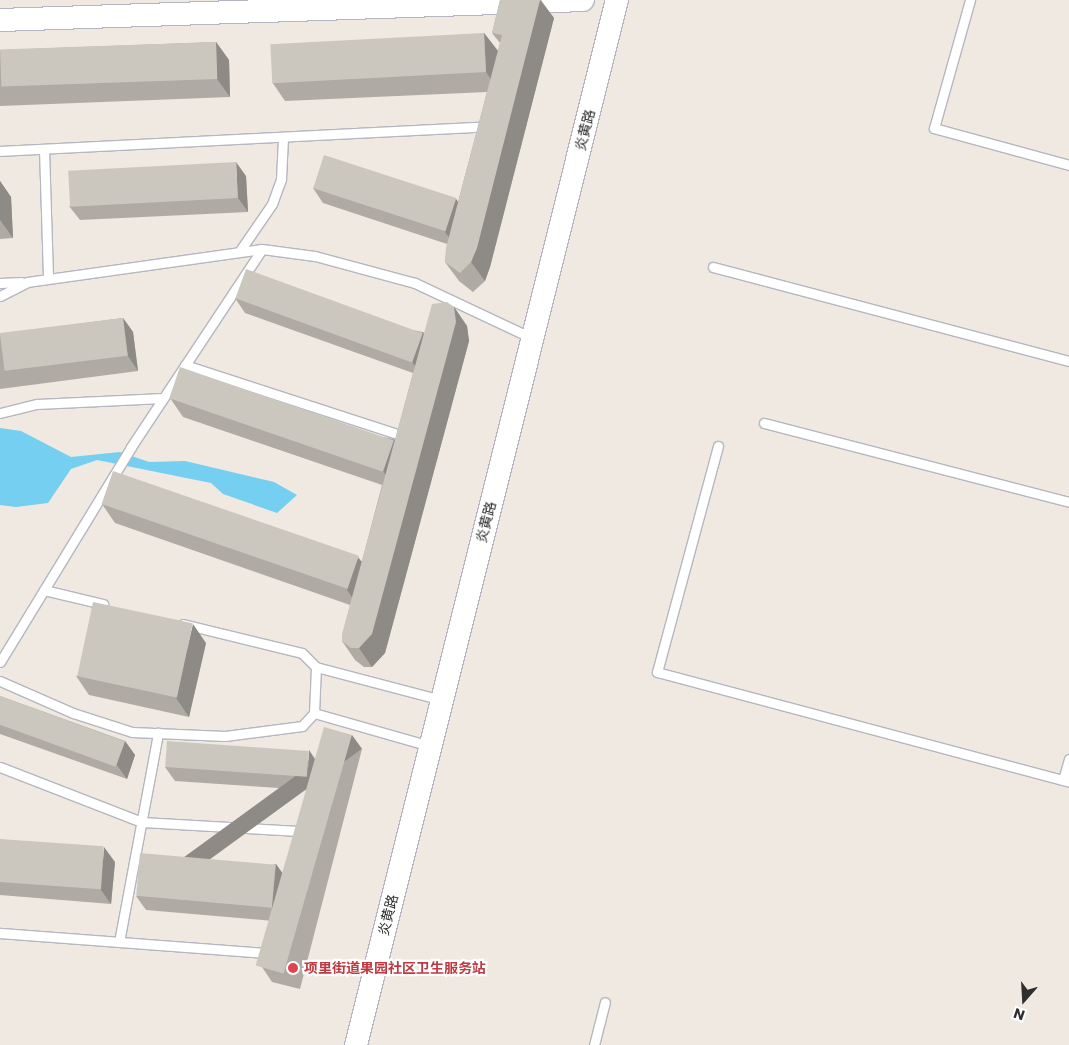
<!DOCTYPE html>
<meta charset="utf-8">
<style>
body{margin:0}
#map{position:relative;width:1069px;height:1045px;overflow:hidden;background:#efe9e1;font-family:Poppins,"Noto Sans SC",sans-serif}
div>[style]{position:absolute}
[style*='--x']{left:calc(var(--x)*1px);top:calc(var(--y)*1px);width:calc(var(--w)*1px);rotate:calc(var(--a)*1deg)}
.water>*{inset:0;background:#75cff0}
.roads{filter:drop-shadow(1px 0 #b4b7c1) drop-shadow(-1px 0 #b4b7c1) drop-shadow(0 1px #b4b7c1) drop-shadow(0 -1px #b4b7c1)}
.service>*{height:9px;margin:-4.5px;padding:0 4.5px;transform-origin:4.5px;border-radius:4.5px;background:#fff}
.tertiary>*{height:22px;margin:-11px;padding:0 11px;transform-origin:11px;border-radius:11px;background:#fff}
.wall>*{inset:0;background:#afaba4}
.shaded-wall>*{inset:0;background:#8e8b86;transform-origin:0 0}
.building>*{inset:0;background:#cbc7bf;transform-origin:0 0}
.dots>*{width:14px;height:14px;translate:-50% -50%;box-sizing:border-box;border:2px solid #fff;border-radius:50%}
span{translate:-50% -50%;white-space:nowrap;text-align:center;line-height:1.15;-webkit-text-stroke:4.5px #fff;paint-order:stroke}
.street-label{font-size:14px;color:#2e2e2e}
.health-label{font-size:14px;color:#be3a42;font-weight:700}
.left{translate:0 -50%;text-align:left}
.north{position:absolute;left:999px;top:975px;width:50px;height:50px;-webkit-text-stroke:4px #fff;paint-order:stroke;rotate:199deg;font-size:14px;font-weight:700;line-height:20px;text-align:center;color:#2e2e2e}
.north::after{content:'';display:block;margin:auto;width:18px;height:22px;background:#2e2e2e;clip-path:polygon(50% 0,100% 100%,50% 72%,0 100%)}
</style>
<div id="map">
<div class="water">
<i style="clip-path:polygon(0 428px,21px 431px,71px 457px,120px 452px,149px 462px,185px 461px,274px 482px,297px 495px,277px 513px,223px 494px,211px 483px,97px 460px,71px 469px,48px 503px,16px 507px,0 505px)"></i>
</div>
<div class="roads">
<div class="service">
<i style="--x:970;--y:0;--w:133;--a:105.7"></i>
<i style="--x:934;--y:128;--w:140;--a:15.3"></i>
<i style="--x:44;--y:149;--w:129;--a:88.2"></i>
<i style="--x:0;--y:151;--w:490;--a:-2.9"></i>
<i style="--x:239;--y:252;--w:58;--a:-55.5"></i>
<i style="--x:272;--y:204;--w:27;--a:-70"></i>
<i style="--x:281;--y:179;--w:41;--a:-87.2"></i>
<i style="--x:713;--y:267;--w:368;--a:14.8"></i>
<i style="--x:0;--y:283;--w:21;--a:-3"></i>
<i style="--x:0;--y:296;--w:30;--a:-27"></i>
<i style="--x:27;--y:282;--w:237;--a:-8"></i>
<i style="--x:262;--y:249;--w:53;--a:7.5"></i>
<i style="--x:315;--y:256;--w:104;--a:15.1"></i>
<i style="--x:415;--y:283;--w:129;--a:25.2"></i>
<i style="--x:185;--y:365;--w:220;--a:18"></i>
<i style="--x:0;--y:413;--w:38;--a:-14"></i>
<i style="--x:37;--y:404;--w:126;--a:-2.7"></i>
<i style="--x:764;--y:423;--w:315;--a:14.5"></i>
<i style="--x:718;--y:446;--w:234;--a:105.1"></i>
<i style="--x:657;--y:672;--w:426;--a:14.9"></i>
<i style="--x:44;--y:590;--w:61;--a:13.3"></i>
<i style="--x:183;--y:624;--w:122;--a:13.7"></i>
<i style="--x:302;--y:653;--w:20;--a:45"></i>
<i style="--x:316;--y:667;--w:130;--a:14.7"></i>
<i style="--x:0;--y:662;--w:252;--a:-58.6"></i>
<i style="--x:131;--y:447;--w:237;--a:-56.5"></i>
<i style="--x:0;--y:681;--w:80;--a:23.7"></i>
<i style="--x:73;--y:713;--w:62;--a:17.9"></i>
<i style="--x:132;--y:732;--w:93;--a:2.5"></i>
<i style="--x:225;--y:736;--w:78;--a:-7.4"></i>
<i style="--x:302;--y:726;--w:18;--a:-47"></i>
<i style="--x:314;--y:713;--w:46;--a:-87.5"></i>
<i style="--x:314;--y:713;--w:121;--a:15.9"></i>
<i style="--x:0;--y:767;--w:152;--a:21.2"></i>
<i style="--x:142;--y:822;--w:157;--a:3.3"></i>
<i style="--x:1063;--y:780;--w:22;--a:-74"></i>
<i style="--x:0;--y:933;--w:269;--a:4.3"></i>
<i style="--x:119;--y:942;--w:213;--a:-79.4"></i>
<i style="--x:594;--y:1045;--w:44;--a:-75.7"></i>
</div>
<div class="tertiary">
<i style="--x:0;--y:20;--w:583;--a:-1.96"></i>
<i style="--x:356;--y:1045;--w:1077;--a:-75.98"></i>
</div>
</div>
<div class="wall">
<i style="clip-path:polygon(500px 0,541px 0,554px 18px,490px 267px,485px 281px,473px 292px,459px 281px,445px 262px,447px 244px,323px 203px,313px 188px,456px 199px,458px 202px,487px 92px,285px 101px,272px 82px,484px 33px,498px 51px,500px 43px,492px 33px)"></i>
<i style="clip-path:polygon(216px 42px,229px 60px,230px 97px,0 106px,0 50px)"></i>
<i style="clip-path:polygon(246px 176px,248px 212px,80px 220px,69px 206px)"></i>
<i style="clip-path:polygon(0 181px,11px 197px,13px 238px,0 239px)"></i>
<i style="clip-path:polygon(235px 298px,423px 332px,424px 334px,454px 307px,467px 326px,469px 341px,385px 653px,372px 667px,364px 667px,355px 660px,342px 641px,350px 605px,115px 523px,102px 504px,362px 561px,382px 485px,183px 417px,170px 398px,394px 439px,395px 440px,413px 373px,245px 313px)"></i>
<i style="clip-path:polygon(123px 318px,133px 332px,138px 371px,0 389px,0 334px)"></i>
<i style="clip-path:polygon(206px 643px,189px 717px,89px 695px,76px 676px)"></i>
<i style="clip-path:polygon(0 696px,125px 741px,135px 755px,127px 779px,0 734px)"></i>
<i style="clip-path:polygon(362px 749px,300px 989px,272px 982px,262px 967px,274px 921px,146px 910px,136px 896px,276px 864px,285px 878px,308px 790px,175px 781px,165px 767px,316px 760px)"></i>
<i style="clip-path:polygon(0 839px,115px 862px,111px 904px,0 895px)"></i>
</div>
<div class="shaded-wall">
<i style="clip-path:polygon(540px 0,554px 18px,490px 267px,485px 281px,471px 262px)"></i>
<i style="clip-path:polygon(484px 33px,498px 51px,499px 91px,486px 72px)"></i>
<i style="clip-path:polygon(216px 42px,229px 60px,230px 97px,217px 79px)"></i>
<i style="clip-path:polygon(236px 162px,246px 176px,248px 212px,238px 198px)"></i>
<i style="clip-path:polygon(0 181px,11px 197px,13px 238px,0 220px)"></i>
<i style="clip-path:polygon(456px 199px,466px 213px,455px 246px,445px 232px)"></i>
<i style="clip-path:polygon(454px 307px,467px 326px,469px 341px,385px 653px,372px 667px,359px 648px)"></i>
<i style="clip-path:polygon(123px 318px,133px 332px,138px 371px,128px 356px)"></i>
<i style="clip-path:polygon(423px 332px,433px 346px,423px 376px,412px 362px)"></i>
<i style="clip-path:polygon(394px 439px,407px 458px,396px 490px,383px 471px)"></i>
<i style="clip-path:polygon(358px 557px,372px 576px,360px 609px,347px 590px)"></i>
<i style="clip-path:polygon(193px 624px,206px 643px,189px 717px,176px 698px)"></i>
<i style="left:352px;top:735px;width:17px;height:247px;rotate:54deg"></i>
<i style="clip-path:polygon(125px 741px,135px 755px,127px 779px,116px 764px)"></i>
<i style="clip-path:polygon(309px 750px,319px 765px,318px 791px,308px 776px)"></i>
<i style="clip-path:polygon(104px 847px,115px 862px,111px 904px,101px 890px)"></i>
<i style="clip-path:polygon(276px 864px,286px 878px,282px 921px,272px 907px)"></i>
</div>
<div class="building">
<i style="clip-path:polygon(500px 0,540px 0,477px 248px,471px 262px,460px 273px,445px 262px,446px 248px,502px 35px,492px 33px)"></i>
<i style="left:484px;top:33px;width:39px;height:214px;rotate:87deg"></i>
<i style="left:216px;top:42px;width:37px;height:216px;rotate:88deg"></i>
<i style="left:324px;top:155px;width:139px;height:35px;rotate:18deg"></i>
<i style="left:236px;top:162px;width:36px;height:168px;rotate:87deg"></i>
<i style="left:246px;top:269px;width:188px;height:31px;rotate:20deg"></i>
<i style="clip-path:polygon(447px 302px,454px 307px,456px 322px,372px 634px,359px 648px,351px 648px,342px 641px,342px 634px,432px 304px)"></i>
<i style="left:123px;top:318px;width:38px;height:124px;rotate:83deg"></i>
<i style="left:180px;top:367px;width:226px;height:33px;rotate:19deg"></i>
<i style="left:113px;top:471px;width:260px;height:35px;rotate:19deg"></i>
<i style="left:93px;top:602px;width:102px;height:76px;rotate:12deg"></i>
<i style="left:0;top:696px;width:133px;height:27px;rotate:20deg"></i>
<i style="left:324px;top:727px;width:29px;height:248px;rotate:16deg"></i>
<i style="left:167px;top:741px;width:142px;height:26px;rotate:4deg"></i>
<i style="left:0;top:839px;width:104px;height:43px;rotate:4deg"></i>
<i style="left:140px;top:853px;width:136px;height:43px;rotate:5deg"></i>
</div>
<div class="dots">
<i style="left:293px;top:968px;background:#e0444e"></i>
</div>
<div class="street-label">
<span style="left:585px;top:130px;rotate:-76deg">炎黄路</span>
<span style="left:486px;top:522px;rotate:-76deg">炎黄路</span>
<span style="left:388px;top:915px;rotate:-76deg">炎黄路</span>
</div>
<div class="health-label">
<span class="left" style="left:304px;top:968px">项里街道果园社区卫生服务站</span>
</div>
<div class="north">N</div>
</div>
